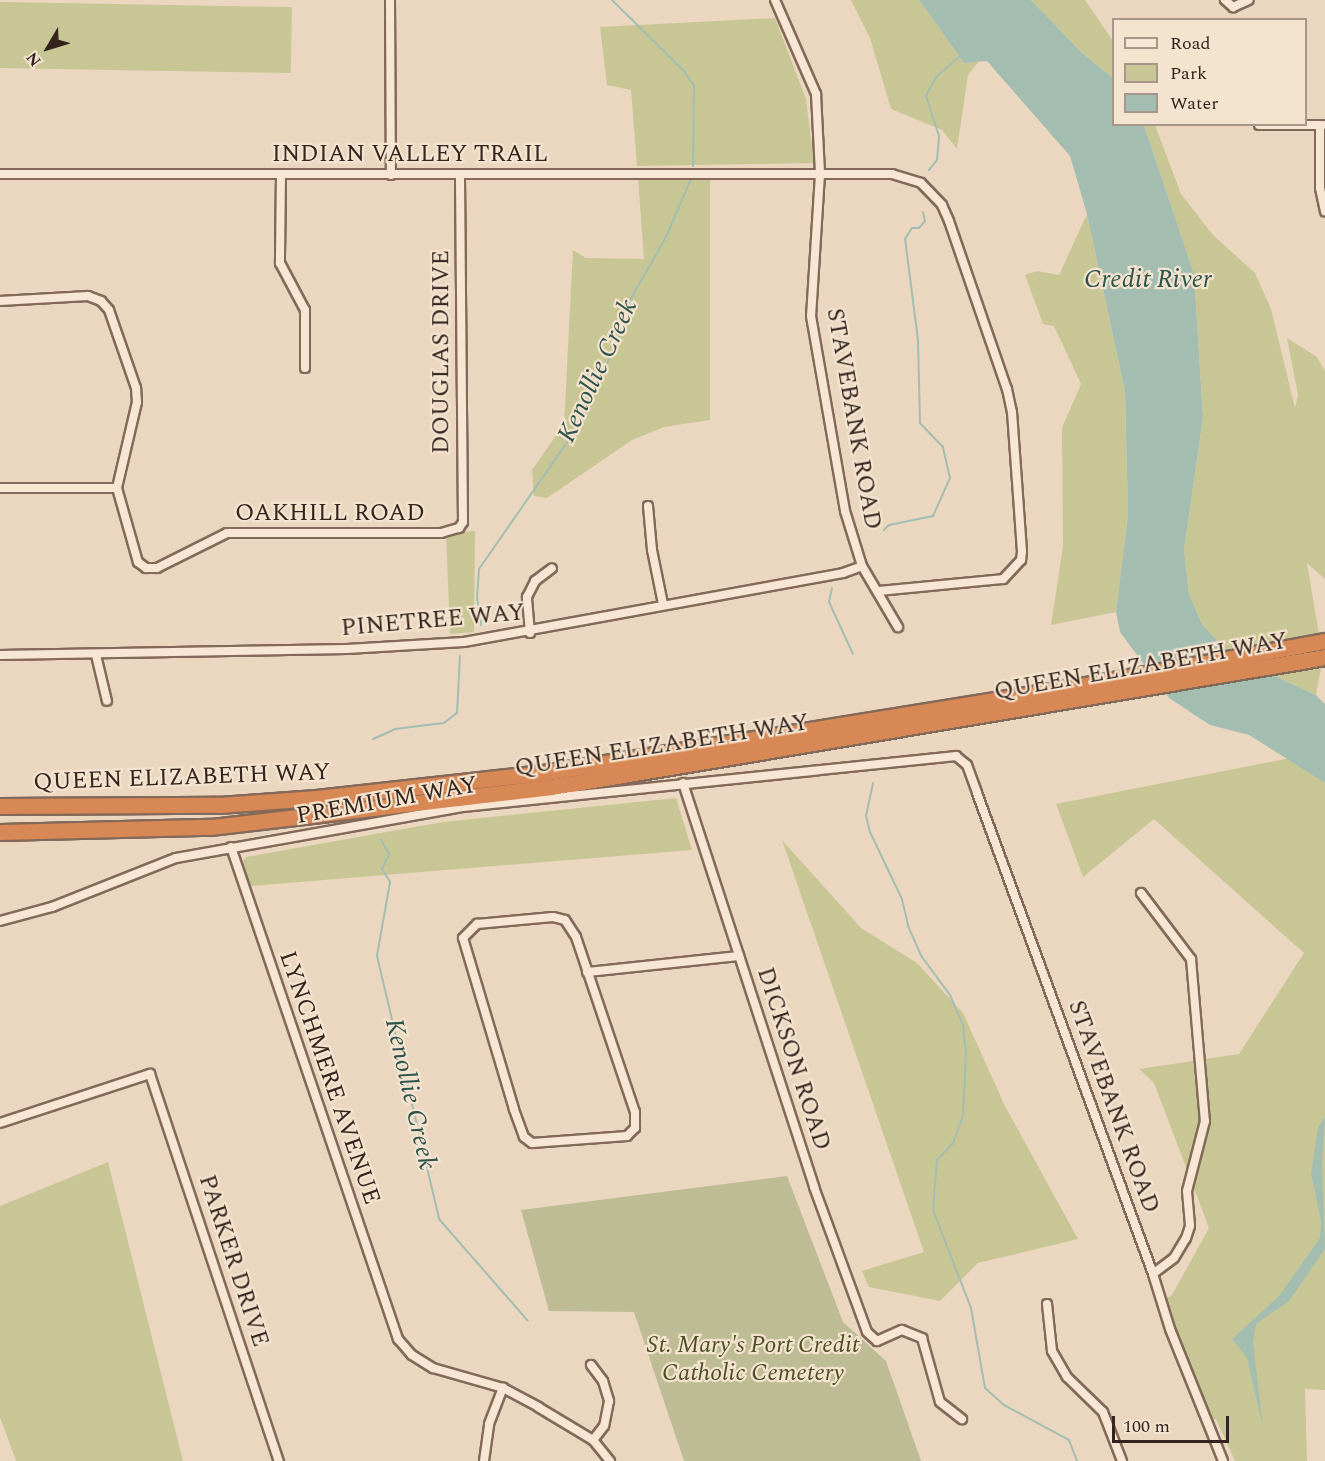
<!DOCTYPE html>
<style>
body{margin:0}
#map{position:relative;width:1325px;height:1461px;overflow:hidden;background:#ebd7c0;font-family:Spectral,serif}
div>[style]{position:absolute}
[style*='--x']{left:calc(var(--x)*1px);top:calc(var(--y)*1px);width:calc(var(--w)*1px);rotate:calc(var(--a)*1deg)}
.green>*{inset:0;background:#c9c695;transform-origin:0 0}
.cemetery>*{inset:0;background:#bdbc94}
.water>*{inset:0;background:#a3beb1}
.stream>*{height:2px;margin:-1px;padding:0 1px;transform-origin:1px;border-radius:1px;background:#a3beb1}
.roads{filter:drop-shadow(2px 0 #836959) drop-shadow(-2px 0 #836959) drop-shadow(0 2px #836959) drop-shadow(0 -2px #836959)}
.street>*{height:8px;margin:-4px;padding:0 4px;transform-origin:4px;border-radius:4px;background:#f7e6d3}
.highway>*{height:15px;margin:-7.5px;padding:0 7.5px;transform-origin:7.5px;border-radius:7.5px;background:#d88854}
span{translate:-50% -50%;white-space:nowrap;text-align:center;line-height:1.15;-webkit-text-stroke:4.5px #f3e3cf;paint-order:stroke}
.street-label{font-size:24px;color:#34241d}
.park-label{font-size:24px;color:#4c4f24;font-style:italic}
.water-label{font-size:26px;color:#2d534a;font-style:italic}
.legend{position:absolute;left:1112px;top:18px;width:195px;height:108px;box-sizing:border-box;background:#f3e3cf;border:2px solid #a79788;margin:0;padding:8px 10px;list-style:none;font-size:18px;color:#34241d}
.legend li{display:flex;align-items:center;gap:12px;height:30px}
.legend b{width:30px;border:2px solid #a79788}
.north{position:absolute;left:18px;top:18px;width:60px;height:60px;-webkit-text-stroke:4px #f3e3cf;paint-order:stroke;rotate:232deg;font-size:16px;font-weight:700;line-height:24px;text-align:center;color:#34241d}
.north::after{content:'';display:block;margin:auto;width:21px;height:27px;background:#34241d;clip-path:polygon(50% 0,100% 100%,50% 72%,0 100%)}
.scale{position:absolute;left:1112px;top:1416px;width:117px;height:27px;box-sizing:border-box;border:3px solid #34241d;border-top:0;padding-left:8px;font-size:18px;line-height:21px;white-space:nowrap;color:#34241d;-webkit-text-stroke:4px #f3e3cf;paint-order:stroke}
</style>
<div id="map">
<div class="green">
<i style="clip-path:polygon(851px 0,919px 0,964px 63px,980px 60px,968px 75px,957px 149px,942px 130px,891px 109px,870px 38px)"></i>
<i style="clip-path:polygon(1031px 0,1085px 0,1113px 41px,1113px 78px,1081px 52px)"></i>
<i style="left:0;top:2px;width:292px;height:66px;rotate:1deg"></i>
<i style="clip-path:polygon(775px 18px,806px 99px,814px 163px,637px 166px,631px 90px,607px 85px,600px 27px)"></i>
<i style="clip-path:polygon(1144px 125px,1155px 125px,1181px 194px,1213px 235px,1255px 273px,1271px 309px,1295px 408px,1298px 395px,1287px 338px,1317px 357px,1325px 371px,1325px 579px,1307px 563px,1323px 658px,1316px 695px,1242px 661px,1219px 643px,1202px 624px,1189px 594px,1184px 550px,1203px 418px,1194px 274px)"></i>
<i style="clip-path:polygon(710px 177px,710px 420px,664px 427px,632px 440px,547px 498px,534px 496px,532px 470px,564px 424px,573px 250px,586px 258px,644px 259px,638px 178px)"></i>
<i style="clip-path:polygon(1087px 214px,1125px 392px,1128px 515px,1116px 612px,1051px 625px,1063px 546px,1062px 428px,1081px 384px,1054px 326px,1043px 324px,1025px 275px,1037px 271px,1059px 275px)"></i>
<i style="clip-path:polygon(475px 531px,474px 632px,450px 634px,446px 533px)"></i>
<i style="clip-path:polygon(1290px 758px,1325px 783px,1325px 1390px,1305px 1389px,1307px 1461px,1235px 1461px,1216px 1419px,1202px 1423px,1156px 1305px,1172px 1295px,1209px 1228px,1154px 1083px,1139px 1069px,1239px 1054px,1304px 953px,1154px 819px,1083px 877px,1056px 804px)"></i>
<i style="clip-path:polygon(676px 798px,692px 850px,250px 886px,242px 863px,246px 857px,443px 822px)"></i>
<i style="clip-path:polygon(782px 840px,861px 928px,917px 963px,963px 1013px,1005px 1106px,1078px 1239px,978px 1263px,940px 1301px,869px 1287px,862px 1271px,924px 1252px)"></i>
<i style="clip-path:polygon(108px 1162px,183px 1461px,16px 1461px,0 1417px,0 1206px)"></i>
</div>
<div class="cemetery">
<i style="clip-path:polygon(787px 1176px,843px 1322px,886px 1361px,921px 1461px,684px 1461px,634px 1312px,549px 1311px,521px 1210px)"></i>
</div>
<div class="water">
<i style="clip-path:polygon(919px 0,1031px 0,1081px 52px,1113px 78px,1114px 124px,1144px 125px,1194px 274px,1203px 418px,1184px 550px,1189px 594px,1202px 624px,1219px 643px,1242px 661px,1316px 695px,1325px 704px,1325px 783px,1249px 735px,1210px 725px,1169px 698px,1120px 632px,1116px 612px,1128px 515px,1125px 392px,1087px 214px,1070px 156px,987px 61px,964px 63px)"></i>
<i style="clip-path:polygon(1325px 1117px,1322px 1163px,1325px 1249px,1289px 1301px,1256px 1324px,1253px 1342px,1263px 1427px,1247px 1358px,1232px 1339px,1279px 1296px,1320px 1238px,1321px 1221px,1311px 1174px,1318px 1127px)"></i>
</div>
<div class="stream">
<i style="--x:612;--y:0;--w:101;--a:44.6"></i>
<i style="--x:684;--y:71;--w:18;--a:56"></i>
<i style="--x:694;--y:86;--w:80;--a:90.7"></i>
<i style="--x:929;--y:170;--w:13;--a:-51"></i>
<i style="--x:937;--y:160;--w:24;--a:-85"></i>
<i style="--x:939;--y:136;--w:42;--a:-108"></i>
<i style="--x:926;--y:96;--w:21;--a:-62"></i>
<i style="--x:936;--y:77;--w:35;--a:-41"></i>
<i style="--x:884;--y:530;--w:7;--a:-45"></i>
<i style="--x:889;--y:525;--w:45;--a:-11.6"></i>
<i style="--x:933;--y:516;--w:42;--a:-65.9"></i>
<i style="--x:950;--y:478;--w:32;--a:-103"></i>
<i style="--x:943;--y:447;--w:33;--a:-134"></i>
<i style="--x:920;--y:423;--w:83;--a:-91.4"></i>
<i style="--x:918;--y:340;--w:102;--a:-97.3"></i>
<i style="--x:905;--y:239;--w:13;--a:-58"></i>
<i style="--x:912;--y:228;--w:7;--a:0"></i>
<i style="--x:919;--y:228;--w:9;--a:-49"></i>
<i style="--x:925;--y:221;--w:9;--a:-103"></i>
<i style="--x:832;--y:588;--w:14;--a:102"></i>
<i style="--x:829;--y:602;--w:57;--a:65.2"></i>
<i style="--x:481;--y:625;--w:27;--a:-98"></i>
<i style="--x:477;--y:598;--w:29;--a:-86"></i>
<i style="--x:479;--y:569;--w:156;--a:-55.2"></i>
<i style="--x:568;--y:441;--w:112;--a:-63.4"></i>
<i style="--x:618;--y:341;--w:33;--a:-78"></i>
<i style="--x:625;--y:309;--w:85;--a:-60.4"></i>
<i style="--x:667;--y:235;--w:64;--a:-67"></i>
<i style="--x:373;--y:739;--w:24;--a:-24"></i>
<i style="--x:395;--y:729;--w:49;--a:-7"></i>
<i style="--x:444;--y:723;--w:16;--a:-38"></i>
<i style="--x:457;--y:713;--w:57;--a:-87"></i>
<i style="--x:873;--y:783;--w:34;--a:102"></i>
<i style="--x:866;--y:816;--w:16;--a:76"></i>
<i style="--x:870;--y:832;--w:74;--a:64.5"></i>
<i style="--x:902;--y:899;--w:28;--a:77"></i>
<i style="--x:908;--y:926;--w:34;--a:66"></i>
<i style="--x:922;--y:957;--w:47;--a:53.6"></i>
<i style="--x:950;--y:995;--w:33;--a:67"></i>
<i style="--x:963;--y:1025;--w:27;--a:84"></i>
<i style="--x:966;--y:1052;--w:64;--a:92.7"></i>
<i style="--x:963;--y:1116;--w:29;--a:110"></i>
<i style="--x:953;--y:1143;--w:23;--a:133"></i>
<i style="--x:937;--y:1160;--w:50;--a:94.6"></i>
<i style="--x:933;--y:1210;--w:105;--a:68.8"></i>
<i style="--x:971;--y:1308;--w:81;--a:80.1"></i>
<i style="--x:985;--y:1388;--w:25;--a:42"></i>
<i style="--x:1004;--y:1405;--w:74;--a:28.3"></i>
<i style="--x:1069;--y:1440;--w:22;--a:69"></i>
<i style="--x:381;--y:840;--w:16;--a:60"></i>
<i style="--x:389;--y:854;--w:17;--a:115"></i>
<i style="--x:382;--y:869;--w:15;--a:58"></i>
<i style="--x:390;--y:882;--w:75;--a:100"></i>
<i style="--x:377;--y:956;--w:270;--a:76.7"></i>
<i style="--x:439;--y:1219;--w:135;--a:48.9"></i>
</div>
<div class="roads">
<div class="street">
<i style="--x:390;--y:0;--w:175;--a:89.7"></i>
<i style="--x:775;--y:0;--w:103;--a:66.4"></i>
<i style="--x:816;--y:94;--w:80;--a:87.1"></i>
<i style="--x:820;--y:174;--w:142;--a:93.6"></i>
<i style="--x:811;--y:316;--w:198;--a:80.1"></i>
<i style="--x:845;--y:511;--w:58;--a:72.8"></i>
<i style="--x:862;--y:566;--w:71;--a:59.5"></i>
<i style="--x:1225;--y:0;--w:11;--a:41"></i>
<i style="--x:1233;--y:7;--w:17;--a:-24"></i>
<i style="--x:1259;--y:125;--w:64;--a:0"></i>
<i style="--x:1320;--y:125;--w:63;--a:90"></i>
<i style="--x:1320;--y:188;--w:24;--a:78"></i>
<i style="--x:0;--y:174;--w:892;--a:0"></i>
<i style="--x:892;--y:174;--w:30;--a:17"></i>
<i style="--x:921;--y:183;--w:30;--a:46"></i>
<i style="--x:942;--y:205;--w:17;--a:66"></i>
<i style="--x:949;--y:221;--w:178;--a:71"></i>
<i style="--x:1007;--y:389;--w:24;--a:78"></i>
<i style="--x:1012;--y:412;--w:140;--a:85.9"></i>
<i style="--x:1022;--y:552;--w:8;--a:97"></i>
<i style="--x:1021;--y:560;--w:26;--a:133"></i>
<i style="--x:1003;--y:579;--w:126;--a:174.5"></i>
<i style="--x:281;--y:175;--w:88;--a:90.7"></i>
<i style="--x:280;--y:263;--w:53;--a:62"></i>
<i style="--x:305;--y:310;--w:58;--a:90"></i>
<i style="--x:0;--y:301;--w:88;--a:-3.3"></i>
<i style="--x:88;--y:296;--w:14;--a:21"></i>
<i style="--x:101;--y:301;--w:12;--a:48"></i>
<i style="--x:109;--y:310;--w:83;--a:70.9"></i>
<i style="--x:136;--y:388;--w:14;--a:86"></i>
<i style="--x:137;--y:402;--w:88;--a:103.1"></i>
<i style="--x:117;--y:488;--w:117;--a:180"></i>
<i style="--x:117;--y:488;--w:77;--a:74.2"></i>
<i style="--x:138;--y:562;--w:10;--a:37"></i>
<i style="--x:146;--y:568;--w:11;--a:0"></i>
<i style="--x:157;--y:568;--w:78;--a:-26.6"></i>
<i style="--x:227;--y:533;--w:214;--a:0"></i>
<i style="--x:441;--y:533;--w:19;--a:-16"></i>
<i style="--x:459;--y:528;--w:7;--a:-56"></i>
<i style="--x:463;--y:522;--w:347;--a:-90.5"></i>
<i style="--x:648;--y:506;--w:44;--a:84.8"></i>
<i style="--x:652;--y:550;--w:55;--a:78.5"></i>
<i style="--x:530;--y:633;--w:36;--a:-95"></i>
<i style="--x:527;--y:597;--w:18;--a:-63"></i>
<i style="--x:535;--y:581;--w:21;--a:-37"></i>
<i style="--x:0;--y:655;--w:347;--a:-1"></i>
<i style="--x:347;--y:649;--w:117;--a:-3.4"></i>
<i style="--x:464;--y:642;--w:385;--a:-10.3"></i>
<i style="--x:843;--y:573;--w:20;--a:-20"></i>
<i style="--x:96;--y:655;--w:47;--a:76.6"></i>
<i style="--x:683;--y:783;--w:425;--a:72"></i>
<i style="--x:814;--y:1187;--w:154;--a:69.9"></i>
<i style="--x:867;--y:1332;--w:13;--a:42"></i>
<i style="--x:877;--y:1341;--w:27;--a:-24"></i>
<i style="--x:902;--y:1330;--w:22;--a:22"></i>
<i style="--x:922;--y:1338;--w:66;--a:74.3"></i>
<i style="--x:940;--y:1402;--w:28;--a:38"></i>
<i style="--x:231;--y:847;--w:520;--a:71.25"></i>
<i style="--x:398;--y:1339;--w:21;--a:49"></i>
<i style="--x:412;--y:1355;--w:25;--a:32"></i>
<i style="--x:433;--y:1368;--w:73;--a:15.9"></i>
<i style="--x:503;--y:1388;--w:40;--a:28"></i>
<i style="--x:538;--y:1407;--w:64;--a:31"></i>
<i style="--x:593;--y:1440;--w:27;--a:51"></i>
<i style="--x:1141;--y:893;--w:83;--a:52.9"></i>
<i style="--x:1191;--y:959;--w:163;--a:85.1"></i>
<i style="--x:1205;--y:1121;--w:72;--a:104.4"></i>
<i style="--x:1187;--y:1191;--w:35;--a:85"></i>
<i style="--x:1190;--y:1226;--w:13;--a:108"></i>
<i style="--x:1186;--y:1238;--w:23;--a:121"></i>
<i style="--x:1174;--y:1258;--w:26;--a:143"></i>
<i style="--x:553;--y:917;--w:12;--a:14"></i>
<i style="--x:565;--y:920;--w:20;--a:57"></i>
<i style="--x:576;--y:937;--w:185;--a:71.4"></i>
<i style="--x:635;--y:1112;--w:16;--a:90"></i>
<i style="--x:635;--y:1128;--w:11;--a:135"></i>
<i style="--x:627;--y:1136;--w:95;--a:175.8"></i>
<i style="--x:532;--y:1143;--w:10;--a:-143"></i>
<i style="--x:524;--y:1137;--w:30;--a:-110"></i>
<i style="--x:514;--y:1109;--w:178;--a:-106.6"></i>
<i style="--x:463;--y:938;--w:20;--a:-45"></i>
<i style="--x:477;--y:924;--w:76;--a:-5.3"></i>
<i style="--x:0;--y:921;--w:54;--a:-15.1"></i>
<i style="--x:52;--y:907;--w:133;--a:-21.6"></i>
<i style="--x:176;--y:858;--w:291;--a:-10.1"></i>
<i style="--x:463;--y:807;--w:496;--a:-5.9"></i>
<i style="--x:956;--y:756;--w:14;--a:39"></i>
<i style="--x:967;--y:765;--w:30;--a:70"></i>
<i style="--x:977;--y:793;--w:512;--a:69.9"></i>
<i style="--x:1153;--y:1274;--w:58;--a:72.8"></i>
<i style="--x:1170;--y:1329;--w:142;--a:68.1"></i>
<i style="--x:587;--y:972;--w:153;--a:-6"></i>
<i style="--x:0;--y:1123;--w:158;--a:-18.1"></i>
<i style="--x:150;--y:1074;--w:408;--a:71.6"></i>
<i style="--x:1047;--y:1304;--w:47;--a:83.9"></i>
<i style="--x:1052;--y:1351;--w:30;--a:60"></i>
<i style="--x:1067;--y:1377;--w:50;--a:44.2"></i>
<i style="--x:1103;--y:1412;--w:53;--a:68.8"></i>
<i style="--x:591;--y:1365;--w:20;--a:53"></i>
<i style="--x:603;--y:1381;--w:21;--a:73"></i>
<i style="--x:609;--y:1401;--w:25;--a:101"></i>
<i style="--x:604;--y:1426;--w:18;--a:128"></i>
<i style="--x:484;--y:1461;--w:37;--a:-82"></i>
<i style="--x:489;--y:1424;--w:39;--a:-69"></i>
</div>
<div class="highway">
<i style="--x:0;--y:806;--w:219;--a:-0.3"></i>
<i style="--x:219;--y:805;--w:97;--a:-4.1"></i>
<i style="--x:316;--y:798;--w:228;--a:-6.3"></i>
<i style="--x:543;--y:773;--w:533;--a:-9.18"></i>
<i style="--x:1069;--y:688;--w:260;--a:-10.4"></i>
<i style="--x:0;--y:832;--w:211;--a:-1.4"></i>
<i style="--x:211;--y:827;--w:342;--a:-6.7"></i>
<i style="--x:551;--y:787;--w:785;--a:-9.53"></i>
</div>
</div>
<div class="street-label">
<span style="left:410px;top:155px">INDIAN VALLEY TRAIL</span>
<span style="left:442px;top:352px;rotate:-90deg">DOUGLAS DRIVE</span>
<span style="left:853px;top:419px;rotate:80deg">STAVEBANK ROAD</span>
<span style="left:330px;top:514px">OAKHILL ROAD</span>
<span style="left:433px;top:621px;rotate:-5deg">PINETREE WAY</span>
<span style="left:1141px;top:667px;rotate:-10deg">QUEEN ELIZABETH WAY</span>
<span style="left:662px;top:746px;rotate:-9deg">QUEEN ELIZABETH WAY</span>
<span style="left:182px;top:778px;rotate:-2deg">QUEEN ELIZABETH WAY</span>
<span style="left:387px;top:801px;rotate:-10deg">PREMIUM WAY</span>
<span style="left:793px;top:1059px;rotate:72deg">DICKSON ROAD</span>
<span style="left:329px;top:1078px;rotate:71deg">LYNCHMERE AVENUE</span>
<span style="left:1113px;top:1107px;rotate:70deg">STAVEBANK ROAD</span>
<span style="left:233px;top:1261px;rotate:72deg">PARKER DRIVE</span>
</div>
<div class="park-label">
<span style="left:753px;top:1360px">St. Mary's Port Credit<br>Catholic Cemetery</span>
</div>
<div class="water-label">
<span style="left:1148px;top:280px">Credit River</span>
<span style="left:598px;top:371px;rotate:-65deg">Kenollie Creek</span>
<span style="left:410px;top:1094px;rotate:77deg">Kenollie Creek</span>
</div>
<ul class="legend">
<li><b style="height:8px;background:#f7e6d3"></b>Road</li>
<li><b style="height:16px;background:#c9c695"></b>Park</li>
<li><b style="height:16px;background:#a3beb1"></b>Water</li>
</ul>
<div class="north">N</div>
<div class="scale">100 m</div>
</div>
